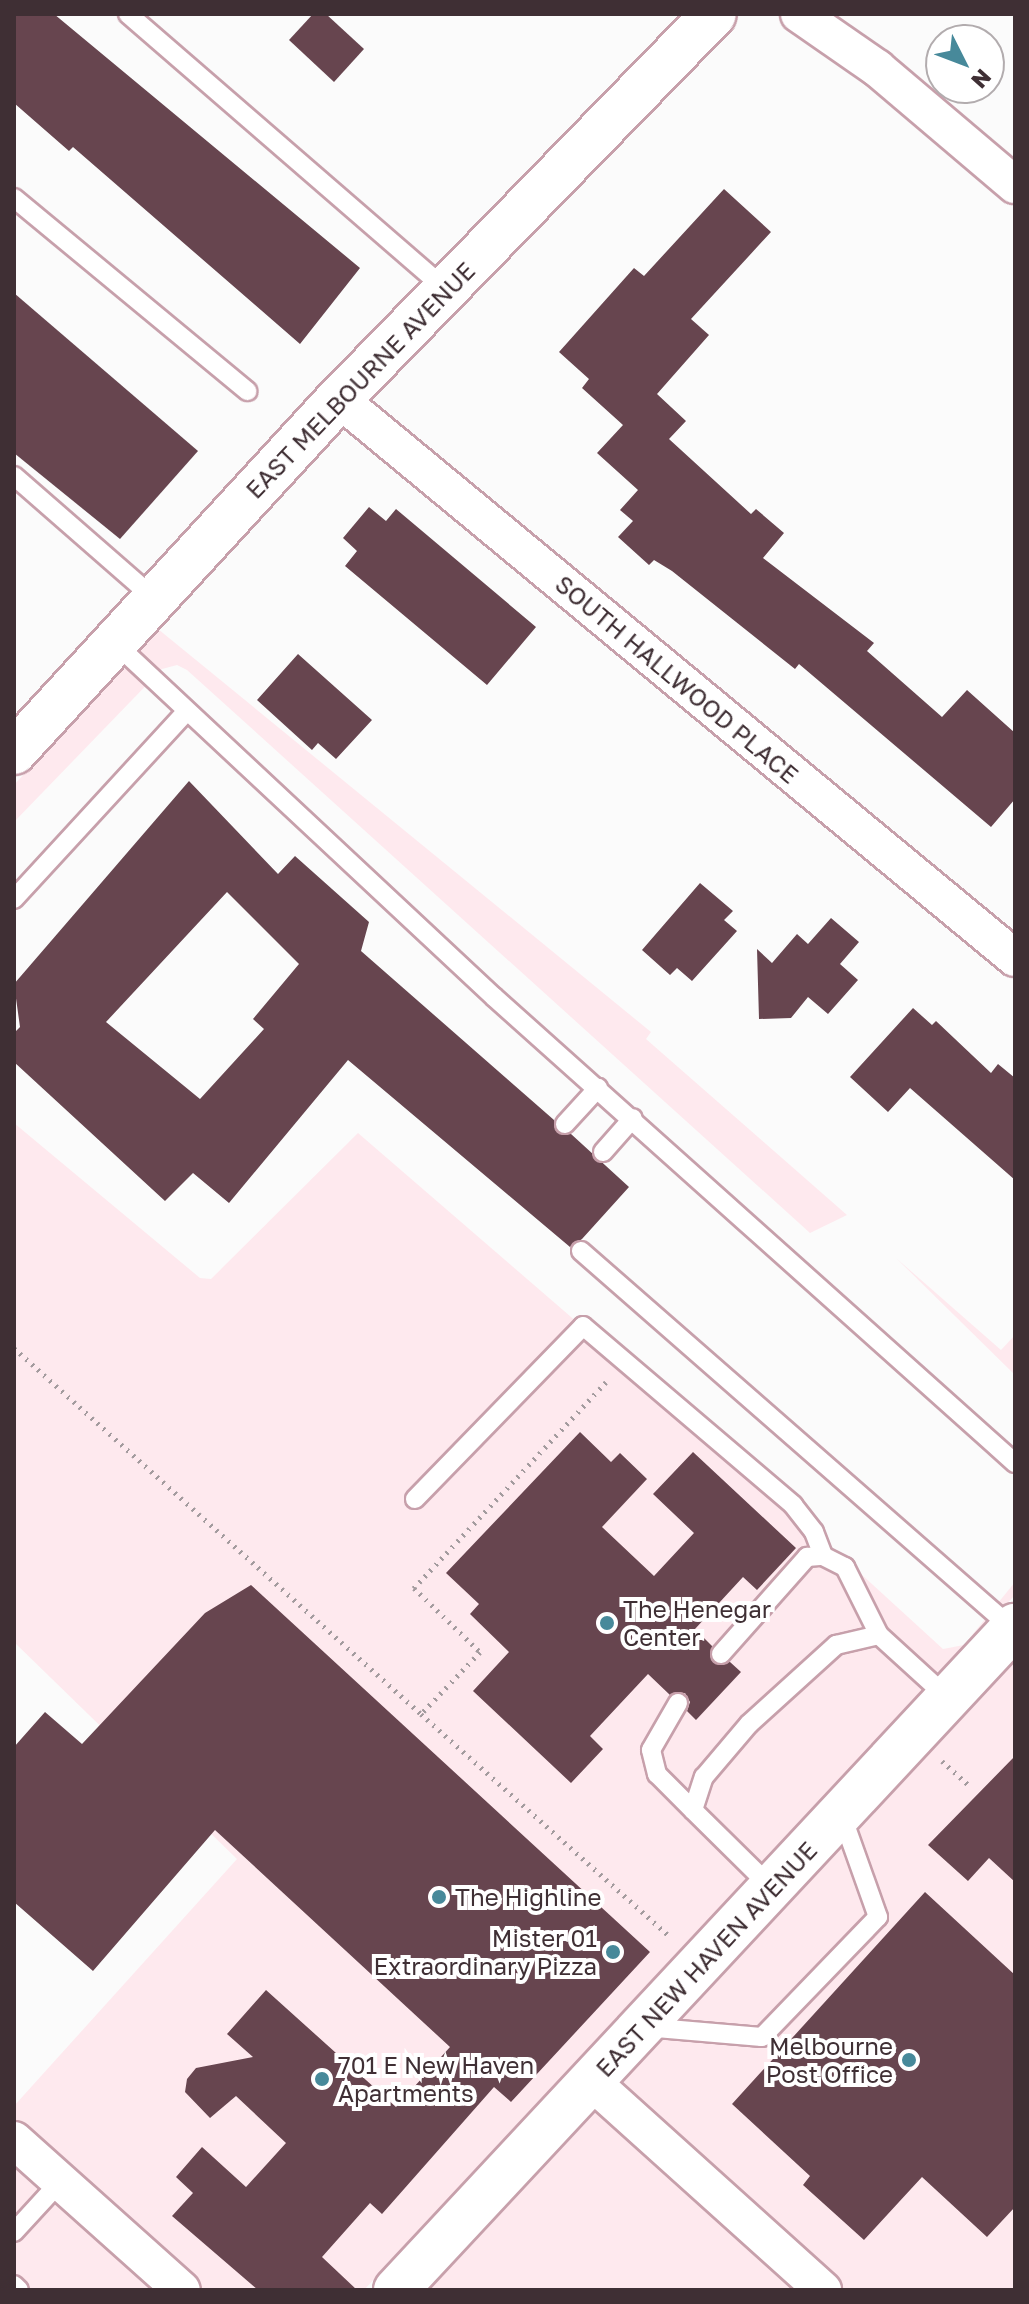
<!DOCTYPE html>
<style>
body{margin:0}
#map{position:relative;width:1029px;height:2304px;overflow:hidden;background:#fbfbfb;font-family:"Golos Text",sans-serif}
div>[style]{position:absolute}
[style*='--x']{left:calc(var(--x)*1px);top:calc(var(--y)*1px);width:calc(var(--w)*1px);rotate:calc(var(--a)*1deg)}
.built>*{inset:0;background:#fee9ee}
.building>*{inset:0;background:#67454f}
.path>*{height:5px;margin-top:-2.5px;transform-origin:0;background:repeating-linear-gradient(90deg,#a39b9e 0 2px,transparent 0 8px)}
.roads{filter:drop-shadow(2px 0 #c7a0ab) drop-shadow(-2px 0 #c7a0ab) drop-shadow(0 2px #c7a0ab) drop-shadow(0 -2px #c7a0ab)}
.service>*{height:18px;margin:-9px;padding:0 9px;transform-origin:9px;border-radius:9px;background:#fff}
.minor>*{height:36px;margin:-18px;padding:0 18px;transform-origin:18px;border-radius:18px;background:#fff}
.tertiary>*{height:44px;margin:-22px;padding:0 22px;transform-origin:22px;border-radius:22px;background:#fff}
.dots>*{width:22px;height:22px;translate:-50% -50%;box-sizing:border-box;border:4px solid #fff;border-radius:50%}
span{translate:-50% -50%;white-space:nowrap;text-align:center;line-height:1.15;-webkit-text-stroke:8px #fff;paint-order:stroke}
.street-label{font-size:24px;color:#3f2f34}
.poi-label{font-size:24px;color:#3f2f34}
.left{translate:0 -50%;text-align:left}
.right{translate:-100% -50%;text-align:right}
.frame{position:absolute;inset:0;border:16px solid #3f2f34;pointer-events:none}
.north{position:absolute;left:925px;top:24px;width:80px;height:80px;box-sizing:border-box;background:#fff;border:2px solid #b2acae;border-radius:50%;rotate:132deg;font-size:22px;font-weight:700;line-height:32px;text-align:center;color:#3f2f34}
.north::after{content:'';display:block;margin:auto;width:28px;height:36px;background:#47899a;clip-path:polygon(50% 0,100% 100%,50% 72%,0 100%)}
</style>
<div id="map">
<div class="built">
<i style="clip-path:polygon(158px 629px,651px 1032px,646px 1039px,847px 1215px,810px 1233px,187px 670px,177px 665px,162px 669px,14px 822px,14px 785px)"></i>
<i style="clip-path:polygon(14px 1123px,200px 1278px,211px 1279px,358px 1133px,732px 1456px,943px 1649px,964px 1645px,1015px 1582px,1015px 1595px,364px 2290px,14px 2290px,14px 2106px,237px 1859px,14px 1642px)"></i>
<i style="clip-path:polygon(896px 1258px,1001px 1350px,1015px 1335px,1015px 1375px)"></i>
<i style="clip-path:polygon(1015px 1660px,1015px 2290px,424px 2290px,789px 1904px)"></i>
</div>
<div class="building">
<i style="clip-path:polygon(14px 14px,54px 14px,360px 268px,300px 344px,73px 147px,69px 151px,14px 103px)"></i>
<i style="clip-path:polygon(313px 14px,326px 14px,364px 49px,334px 82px,289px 40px)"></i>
<i style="clip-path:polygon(724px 189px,771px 232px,691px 319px,709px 335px,657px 394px,686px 421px,669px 439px,751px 514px,756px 509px,784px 533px,763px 558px,874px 643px,867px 651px,942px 717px,967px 690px,1015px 733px,1015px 799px,991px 827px,799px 664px,795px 669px,672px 571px,654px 560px,649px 565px,618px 537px,633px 521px,620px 510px,638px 490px,597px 453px,623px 425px,582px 388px,589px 379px,559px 352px,634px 268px,644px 276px)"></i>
<i style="clip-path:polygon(14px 293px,198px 451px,120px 539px,14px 453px)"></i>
<i style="clip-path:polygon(369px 507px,386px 521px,396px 509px,536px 627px,487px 685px,345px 566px,357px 551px,343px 538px)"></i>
<i style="clip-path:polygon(298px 654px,372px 720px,336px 759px,318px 743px,312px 750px,257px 700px)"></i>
<i style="clip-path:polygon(evenodd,189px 781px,278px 874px,295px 856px,369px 922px,361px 951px,554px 1120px,558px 1133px,571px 1134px,629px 1187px,582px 1239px,570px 1247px,348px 1060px,229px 1203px,193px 1173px,165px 1201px,14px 1062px,14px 1033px,20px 1027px,14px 984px,189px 781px,227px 892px,299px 964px,253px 1019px,264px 1029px,200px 1099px,106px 1022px,227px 892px)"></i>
<i style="clip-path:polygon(700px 883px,733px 911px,724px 920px,737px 931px,692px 981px,677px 968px,670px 975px,642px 950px)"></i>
<i style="clip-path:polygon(831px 918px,859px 942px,840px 964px,858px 980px,828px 1014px,808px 997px,791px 1018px,759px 1019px,757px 949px,772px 963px,797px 934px,808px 944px)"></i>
<i style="clip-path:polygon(913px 1008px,932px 1025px,936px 1021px,991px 1073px,998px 1064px,1015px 1078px,1015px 1180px,910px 1088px,888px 1112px,850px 1077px)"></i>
<i style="clip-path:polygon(580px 1432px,611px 1462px,620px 1453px,647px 1479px,602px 1527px,654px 1576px,694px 1533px,653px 1494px,693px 1452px,796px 1548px,757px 1590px,743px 1577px,695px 1629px,712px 1646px,713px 1662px,730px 1662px,741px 1672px,696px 1720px,687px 1711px,690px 1702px,685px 1693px,670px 1695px,648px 1674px,590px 1736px,603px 1749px,571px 1783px,473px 1691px,509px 1652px,470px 1614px,479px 1604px,446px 1573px)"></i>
<i style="clip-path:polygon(251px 1585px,650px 1952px,511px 2102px,494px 2087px,382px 2214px,370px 2203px,322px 2257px,357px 2290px,258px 2290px,172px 2216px,193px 2193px,176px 2177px,202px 2147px,246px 2187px,286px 2143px,236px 2096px,210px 2118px,185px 2092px,187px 2079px,196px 2068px,253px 2057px,227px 2034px,266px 1990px,396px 2107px,450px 2047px,215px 1830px,93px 1971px,14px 1902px,14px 1747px,45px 1712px,82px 1744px,205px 1613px)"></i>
<i style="clip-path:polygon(1015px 1756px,1015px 1882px,989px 1858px,968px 1881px,928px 1845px)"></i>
<i style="clip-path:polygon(925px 1892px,1015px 1975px,1015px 2207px,987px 2237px,922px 2177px,864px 2240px,803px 2185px,810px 2176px,732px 2104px)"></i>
</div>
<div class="path">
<i style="--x:14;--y:1348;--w:547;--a:41.96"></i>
<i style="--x:606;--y:1382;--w:282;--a:133"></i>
<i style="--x:414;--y:1588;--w:92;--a:44.1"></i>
<i style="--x:480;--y:1652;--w:86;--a:133.6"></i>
<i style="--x:421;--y:1714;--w:334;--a:41.8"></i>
<i style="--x:942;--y:1761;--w:36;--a:42"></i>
</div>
<div class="roads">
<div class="service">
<i style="--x:128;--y:14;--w:420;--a:40.9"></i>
<i style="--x:14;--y:198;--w:303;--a:39.6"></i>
<i style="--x:14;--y:476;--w:187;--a:41.1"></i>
<i style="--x:115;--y:643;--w:519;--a:43.05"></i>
<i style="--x:494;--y:997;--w:699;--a:41.81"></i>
<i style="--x:14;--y:899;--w:255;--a:-47.4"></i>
<i style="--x:565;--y:1124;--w:49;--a:-47.5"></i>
<i style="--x:603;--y:1152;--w:45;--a:-48.6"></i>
<i style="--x:581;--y:1251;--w:573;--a:41.18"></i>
<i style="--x:415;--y:1499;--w:241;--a:-45.8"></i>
<i style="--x:583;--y:1326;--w:276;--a:40.4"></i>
<i style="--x:793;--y:1505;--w:34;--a:52"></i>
<i style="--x:814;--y:1532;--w:26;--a:69"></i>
<i style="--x:721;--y:1654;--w:130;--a:-48.4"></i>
<i style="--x:807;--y:1557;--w:16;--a:-4"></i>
<i style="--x:823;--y:1556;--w:25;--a:27"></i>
<i style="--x:845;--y:1567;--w:76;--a:63.4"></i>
<i style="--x:678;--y:1703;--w:54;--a:119.9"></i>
<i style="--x:651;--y:1750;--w:25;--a:76"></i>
<i style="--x:657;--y:1774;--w:51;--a:45"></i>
<i style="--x:773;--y:1889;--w:112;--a:-135.4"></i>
<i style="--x:693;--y:1810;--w:35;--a:-72"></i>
<i style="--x:704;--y:1777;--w:70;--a:-49.7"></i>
<i style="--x:749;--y:1724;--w:118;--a:-42.2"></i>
<i style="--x:836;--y:1645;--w:44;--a:-13.1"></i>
<i style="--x:879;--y:1635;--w:93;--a:42.4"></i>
<i style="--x:645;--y:2027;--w:117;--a:4.9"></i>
<i style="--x:762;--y:2037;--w:167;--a:-46"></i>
<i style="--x:878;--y:1917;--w:110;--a:-109.6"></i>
<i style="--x:14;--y:2232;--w:68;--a:-47.4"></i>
<i style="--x:14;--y:2285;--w:7;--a:45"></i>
</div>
<div class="minor">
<i style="--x:799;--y:14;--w:95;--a:34.7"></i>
<i style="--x:877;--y:68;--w:181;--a:40.3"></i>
<i style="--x:339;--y:399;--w:877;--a:39.59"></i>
<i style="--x:592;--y:2082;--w:311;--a:42"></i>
<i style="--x:14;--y:2140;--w:225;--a:41.8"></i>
</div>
<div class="tertiary">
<i style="--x:14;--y:752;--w:480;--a:-47.4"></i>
<i style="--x:339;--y:399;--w:537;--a:-45.75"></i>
<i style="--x:396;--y:2290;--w:908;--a:-47.01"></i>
</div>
</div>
<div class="dots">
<i style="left:607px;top:1623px;background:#47899a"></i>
<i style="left:439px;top:1897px;background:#47899a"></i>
<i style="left:613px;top:1952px;background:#47899a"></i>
<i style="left:909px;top:2060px;background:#47899a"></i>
<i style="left:322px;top:2079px;background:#47899a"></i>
</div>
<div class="street-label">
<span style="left:360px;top:380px;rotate:-46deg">EAST MELBOURNE AVENUE</span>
<span style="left:677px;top:679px;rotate:40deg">SOUTH HALLWOOD PLACE</span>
<span style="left:706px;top:1959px;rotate:-47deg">EAST NEW HAVEN AVENUE</span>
</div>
<div class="poi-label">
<span class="left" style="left:623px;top:1623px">The Henegar<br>Center</span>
<span class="left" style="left:455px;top:1897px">The Highline</span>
<span class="right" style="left:597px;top:1952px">Mister 01<br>Extraordinary Pizza</span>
<span class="right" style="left:893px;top:2060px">Melbourne<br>Post Office</span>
<span class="left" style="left:338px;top:2079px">701 E New Haven<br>Apartments</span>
</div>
<div class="frame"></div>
<div class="north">N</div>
</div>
